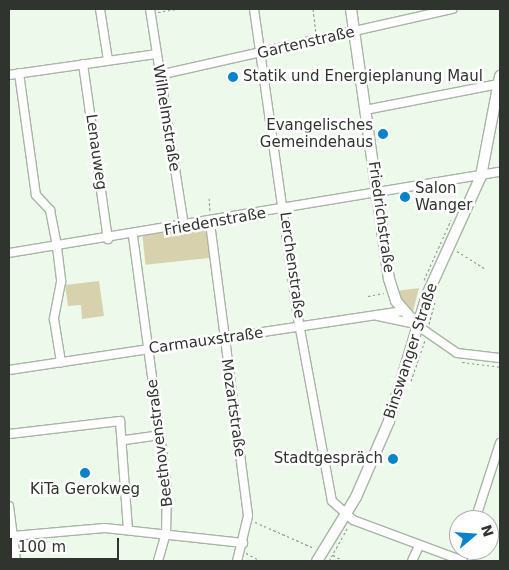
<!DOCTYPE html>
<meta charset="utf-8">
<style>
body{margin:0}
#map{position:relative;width:509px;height:570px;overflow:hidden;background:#edfaeb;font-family:"DejaVu Sans",sans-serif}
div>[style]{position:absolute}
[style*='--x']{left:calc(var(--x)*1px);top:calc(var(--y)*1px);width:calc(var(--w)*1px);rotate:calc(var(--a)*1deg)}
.green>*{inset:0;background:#d7d2ad;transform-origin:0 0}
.path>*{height:1px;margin-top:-0.5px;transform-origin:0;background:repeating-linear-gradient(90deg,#8d958b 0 2.5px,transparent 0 5px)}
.roads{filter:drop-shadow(1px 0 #a8b5a6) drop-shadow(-1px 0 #a8b5a6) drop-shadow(0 1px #a8b5a6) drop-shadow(0 -1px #a8b5a6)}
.minor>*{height:8px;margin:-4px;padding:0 4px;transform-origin:4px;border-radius:4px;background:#fff}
.major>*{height:10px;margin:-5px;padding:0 5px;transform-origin:5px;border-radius:5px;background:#fff}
.dots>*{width:14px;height:14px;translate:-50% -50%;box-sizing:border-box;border:2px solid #fff;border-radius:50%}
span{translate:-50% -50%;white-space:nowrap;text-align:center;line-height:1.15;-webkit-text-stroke:5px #fff;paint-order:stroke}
.street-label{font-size:15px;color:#2f342e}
.poi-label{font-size:15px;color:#2f342e}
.left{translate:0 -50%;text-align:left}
.right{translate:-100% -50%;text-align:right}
.frame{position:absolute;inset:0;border:10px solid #2f342e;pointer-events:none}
.north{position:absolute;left:449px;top:510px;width:50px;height:50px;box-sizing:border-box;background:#fff;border:1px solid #acaeab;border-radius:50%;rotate:72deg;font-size:14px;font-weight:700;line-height:20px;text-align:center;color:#2f342e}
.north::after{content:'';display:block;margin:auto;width:18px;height:22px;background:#0783cb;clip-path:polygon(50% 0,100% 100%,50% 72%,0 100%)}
.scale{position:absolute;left:10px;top:538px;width:109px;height:22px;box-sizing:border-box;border:2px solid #2f342e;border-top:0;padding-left:6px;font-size:15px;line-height:18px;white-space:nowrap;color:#2f342e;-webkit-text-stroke:4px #fff;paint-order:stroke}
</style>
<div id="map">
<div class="green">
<i style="left:208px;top:228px;width:30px;height:66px;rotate:84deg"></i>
<i style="clip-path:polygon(99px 281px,104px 316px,82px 319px,81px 305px,68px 306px,65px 285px)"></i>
<i style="clip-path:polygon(419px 288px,411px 319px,396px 291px)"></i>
</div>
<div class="path">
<i style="--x:313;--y:9;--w:23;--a:83"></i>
<i style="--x:158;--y:12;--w:19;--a:-9"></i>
<i style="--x:209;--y:198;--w:14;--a:86"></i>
<i style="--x:457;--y:251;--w:32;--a:32"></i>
<i style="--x:424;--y:280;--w:66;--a:-65.8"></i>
<i style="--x:368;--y:296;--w:16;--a:-11"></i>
<i style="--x:429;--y:324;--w:24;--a:-75"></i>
<i style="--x:462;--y:362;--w:38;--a:7"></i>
<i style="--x:411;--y:381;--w:43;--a:-71.1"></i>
<i style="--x:255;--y:522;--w:64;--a:23.8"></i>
<i style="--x:246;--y:553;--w:17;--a:28"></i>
<i style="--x:333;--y:555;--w:13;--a:29"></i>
<i style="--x:329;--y:561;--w:39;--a:-61"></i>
</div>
<div class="roads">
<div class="minor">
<i style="--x:100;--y:9;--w:52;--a:81.1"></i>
<i style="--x:150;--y:9;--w:221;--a:81.1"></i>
<i style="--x:254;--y:9;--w:312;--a:81.9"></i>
<i style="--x:298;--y:318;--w:186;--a:79.5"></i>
<i style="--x:332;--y:501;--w:28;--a:42"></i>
<i style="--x:353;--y:520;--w:117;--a:20.4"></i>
<i style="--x:83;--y:64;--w:177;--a:81.9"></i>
<i style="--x:19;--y:73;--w:123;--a:82.1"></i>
<i style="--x:36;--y:195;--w:21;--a:47"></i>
<i style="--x:50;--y:210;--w:38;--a:79"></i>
<i style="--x:57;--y:247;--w:35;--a:83"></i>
<i style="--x:61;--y:282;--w:38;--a:101"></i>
<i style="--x:54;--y:319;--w:44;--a:80.8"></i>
<i style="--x:9;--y:75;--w:148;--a:-8.1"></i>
<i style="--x:159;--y:75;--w:301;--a:-12.7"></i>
<i style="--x:365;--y:110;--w:136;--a:-11"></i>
<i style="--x:210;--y:223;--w:295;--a:82.6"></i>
<i style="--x:248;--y:516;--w:46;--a:103.7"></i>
<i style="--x:133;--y:236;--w:253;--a:82.3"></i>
<i style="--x:167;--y:487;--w:46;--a:91.2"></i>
<i style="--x:166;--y:533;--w:29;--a:106"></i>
<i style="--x:9;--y:253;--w:498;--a:-9.4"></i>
<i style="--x:378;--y:316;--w:35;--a:12"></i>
<i style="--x:418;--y:326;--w:47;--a:34.7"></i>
<i style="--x:457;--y:353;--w:43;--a:6.6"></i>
<i style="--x:9;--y:370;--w:397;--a:-8.5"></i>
<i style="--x:9;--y:434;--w:112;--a:-6.7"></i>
<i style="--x:120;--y:421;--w:108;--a:85.8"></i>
<i style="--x:125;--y:440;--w:35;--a:-8"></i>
<i style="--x:9;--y:506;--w:55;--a:82.7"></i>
<i style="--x:475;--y:520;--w:81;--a:-72"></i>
<i style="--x:13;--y:536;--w:92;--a:-5"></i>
<i style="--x:105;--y:528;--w:139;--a:6.2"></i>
<i style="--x:412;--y:561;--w:14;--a:-65"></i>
<i style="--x:461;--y:561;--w:12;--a:-70"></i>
</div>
<div class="major">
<i style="--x:351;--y:9;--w:273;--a:82"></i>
<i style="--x:389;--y:279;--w:23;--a:72"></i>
<i style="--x:396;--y:301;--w:33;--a:49"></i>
<i style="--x:317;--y:561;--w:75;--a:-58.6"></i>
<i style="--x:356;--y:497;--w:83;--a:-66.5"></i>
<i style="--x:389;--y:421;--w:132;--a:-73.2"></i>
<i style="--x:427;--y:295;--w:131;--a:-65.6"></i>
<i style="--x:481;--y:176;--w:102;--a:-79.2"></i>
</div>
</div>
<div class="dots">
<i style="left:233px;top:77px;background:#0783cb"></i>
<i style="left:383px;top:134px;background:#0783cb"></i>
<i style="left:405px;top:197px;background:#0783cb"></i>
<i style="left:393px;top:459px;background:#0783cb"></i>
<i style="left:85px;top:473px;background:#0783cb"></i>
</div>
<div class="street-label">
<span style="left:306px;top:43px;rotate:-13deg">Gartenstraße</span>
<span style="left:166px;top:118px;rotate:81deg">Wilhelmstraße</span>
<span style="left:96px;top:152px;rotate:82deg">Lenauweg</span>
<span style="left:381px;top:217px;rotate:82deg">Friedrichstraße</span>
<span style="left:215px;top:222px;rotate:-10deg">Friedenstraße</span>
<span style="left:292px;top:265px;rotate:82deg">Lerchenstraße</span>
<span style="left:206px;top:341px;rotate:-8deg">Carmauxstraße</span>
<span style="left:411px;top:351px;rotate:-72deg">Binswanger Straße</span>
<span style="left:233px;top:408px;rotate:82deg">Mozartstraße</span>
<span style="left:160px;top:443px;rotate:-97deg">Beethovenstraße</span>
</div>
<div class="poi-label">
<span class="left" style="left:243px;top:77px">Statik und Energieplanung Maul</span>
<span class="right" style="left:373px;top:134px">Evangelisches<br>Gemeindehaus</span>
<span class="left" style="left:415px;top:197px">Salon<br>Wanger</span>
<span class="right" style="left:383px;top:459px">Stadtgespräch</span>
<span style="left:85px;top:490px">KiTa Gerokweg</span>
</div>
<div class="frame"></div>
<div class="north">N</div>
<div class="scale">100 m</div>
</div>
